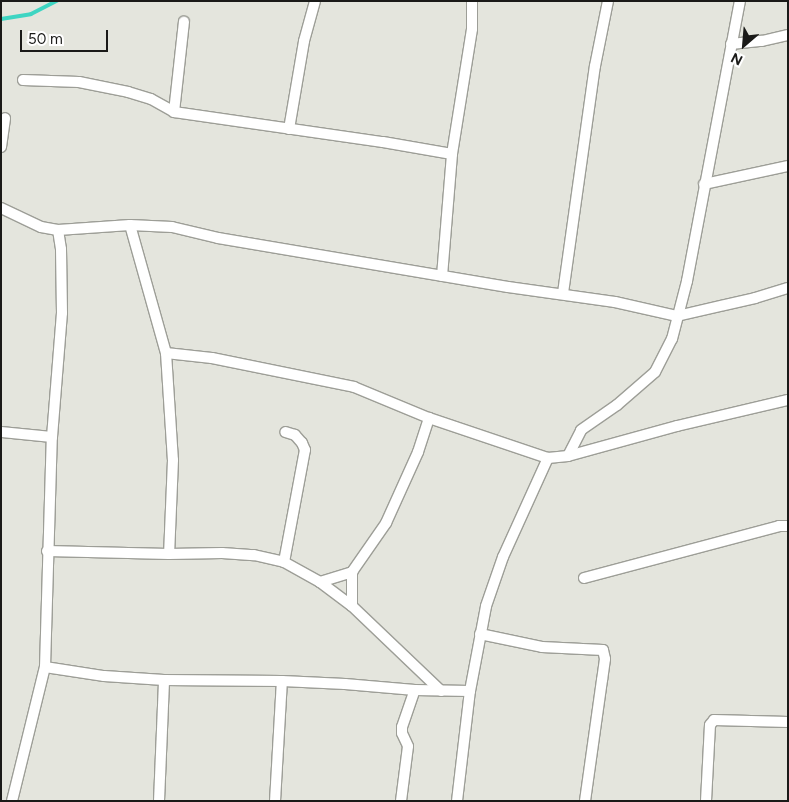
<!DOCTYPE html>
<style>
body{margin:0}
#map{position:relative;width:789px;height:802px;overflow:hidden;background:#e4e5dd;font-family:Figtree,sans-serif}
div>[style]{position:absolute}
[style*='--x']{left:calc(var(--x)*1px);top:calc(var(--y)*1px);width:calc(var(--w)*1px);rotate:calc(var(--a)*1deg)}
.stream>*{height:4px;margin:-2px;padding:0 2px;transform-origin:2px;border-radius:2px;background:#3ed5c2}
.roads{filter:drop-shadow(1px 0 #9d9e97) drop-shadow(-1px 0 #9d9e97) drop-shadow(0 1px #9d9e97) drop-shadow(0 -1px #9d9e97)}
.street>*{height:10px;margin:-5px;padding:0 5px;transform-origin:5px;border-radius:5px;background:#fff}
span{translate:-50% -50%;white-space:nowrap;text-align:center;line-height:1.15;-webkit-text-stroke:4px #fff;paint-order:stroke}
.frame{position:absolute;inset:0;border:2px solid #1a1a18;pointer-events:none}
.north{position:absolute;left:719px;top:20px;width:50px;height:50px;-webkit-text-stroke:4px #fff;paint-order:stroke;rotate:207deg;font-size:14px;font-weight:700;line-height:20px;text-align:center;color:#1a1a18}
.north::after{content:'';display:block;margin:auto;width:18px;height:22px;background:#1a1a18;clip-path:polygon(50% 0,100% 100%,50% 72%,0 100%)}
.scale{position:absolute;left:20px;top:30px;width:88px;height:22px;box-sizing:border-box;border:2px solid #1a1a18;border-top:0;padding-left:6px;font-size:15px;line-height:18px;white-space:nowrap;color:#1a1a18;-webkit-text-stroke:4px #fff;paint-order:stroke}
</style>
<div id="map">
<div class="stream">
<i style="--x:1;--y:19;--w:30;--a:-9"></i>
<i style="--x:31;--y:14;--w:29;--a:-27"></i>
</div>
<div class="roads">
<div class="street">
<i style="--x:731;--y:44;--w:31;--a:-6"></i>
<i style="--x:762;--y:41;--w:27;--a:-13"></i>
<i style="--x:23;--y:80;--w:56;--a:2"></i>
<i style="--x:79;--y:82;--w:50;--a:11.5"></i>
<i style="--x:128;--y:92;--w:24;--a:17"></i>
<i style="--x:151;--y:99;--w:26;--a:29"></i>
<i style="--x:174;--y:112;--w:211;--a:8.2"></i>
<i style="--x:383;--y:142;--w:70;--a:9.9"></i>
<i style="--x:174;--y:112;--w:91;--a:-83.7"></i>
<i style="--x:289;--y:129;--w:89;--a:-80.3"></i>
<i style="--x:304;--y:41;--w:41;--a:-74.6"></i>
<i style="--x:1;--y:147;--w:29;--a:-82"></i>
<i style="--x:704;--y:184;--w:86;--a:-12.1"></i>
<i style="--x:1;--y:208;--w:44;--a:25.4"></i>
<i style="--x:41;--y:227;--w:17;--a:10"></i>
<i style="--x:58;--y:230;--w:72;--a:-4"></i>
<i style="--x:130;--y:225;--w:42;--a:2.7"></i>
<i style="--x:172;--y:227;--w:47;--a:13.4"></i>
<i style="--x:218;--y:238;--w:294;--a:9.6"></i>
<i style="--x:508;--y:287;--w:108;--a:8"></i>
<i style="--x:615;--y:302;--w:64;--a:12.7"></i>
<i style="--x:677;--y:316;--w:80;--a:-13"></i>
<i style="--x:755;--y:298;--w:34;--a:-17"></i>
<i style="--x:130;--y:225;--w:133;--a:74.3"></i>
<i style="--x:166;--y:353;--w:107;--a:86.3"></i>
<i style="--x:173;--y:460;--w:94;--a:92.4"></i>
<i style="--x:442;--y:276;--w:122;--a:-85.3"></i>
<i style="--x:452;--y:154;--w:127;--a:-80.9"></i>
<i style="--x:472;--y:29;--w:28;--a:-90"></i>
<i style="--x:563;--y:293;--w:229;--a:-82"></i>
<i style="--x:595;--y:66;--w:66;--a:-78.7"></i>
<i style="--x:166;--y:353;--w:46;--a:6.2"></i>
<i style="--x:212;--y:358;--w:145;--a:11.5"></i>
<i style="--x:354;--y:387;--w:81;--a:22.5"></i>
<i style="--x:429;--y:418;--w:126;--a:18.6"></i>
<i style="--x:1;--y:432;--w:51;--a:5.6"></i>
<i style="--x:568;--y:456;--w:113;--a:-15.4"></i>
<i style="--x:677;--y:426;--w:114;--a:-13.2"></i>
<i style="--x:47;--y:551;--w:122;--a:1.4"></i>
<i style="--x:169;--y:554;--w:53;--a:-1.1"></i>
<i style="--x:222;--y:553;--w:32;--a:4"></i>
<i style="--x:254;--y:555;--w:31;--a:13"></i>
<i style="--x:284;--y:562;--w:41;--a:29.1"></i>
<i style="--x:320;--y:582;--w:40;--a:37"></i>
<i style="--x:352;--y:606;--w:123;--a:43.7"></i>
<i style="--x:284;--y:562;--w:114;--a:-79.4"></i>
<i style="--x:305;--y:450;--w:8;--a:-113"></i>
<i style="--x:302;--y:443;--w:11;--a:-131"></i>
<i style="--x:295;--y:435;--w:10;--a:-163"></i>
<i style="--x:584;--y:578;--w:202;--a:-14.9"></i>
<i style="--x:779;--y:526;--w:9;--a:0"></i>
<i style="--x:320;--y:582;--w:34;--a:-17"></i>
<i style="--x:352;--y:572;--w:60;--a:-55.2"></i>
<i style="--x:386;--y:523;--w:78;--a:-65.7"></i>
<i style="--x:418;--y:452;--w:36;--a:-72"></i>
<i style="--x:352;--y:606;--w:34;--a:-90"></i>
<i style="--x:480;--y:634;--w:63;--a:11.8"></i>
<i style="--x:542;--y:647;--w:61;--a:2.8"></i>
<i style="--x:603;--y:650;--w:9;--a:77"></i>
<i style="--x:605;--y:659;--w:21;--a:98"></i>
<i style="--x:602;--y:680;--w:122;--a:98"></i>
<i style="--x:45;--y:667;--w:60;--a:8.7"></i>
<i style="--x:104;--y:676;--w:60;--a:3.8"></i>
<i style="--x:164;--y:680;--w:118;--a:0.5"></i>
<i style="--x:282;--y:681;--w:63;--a:2.7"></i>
<i style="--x:345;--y:684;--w:70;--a:4.9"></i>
<i style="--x:415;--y:690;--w:55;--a:1"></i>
<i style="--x:12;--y:801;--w:138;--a:-76.2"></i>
<i style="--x:45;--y:667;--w:230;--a:-88.3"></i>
<i style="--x:52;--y:437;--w:124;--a:-85.4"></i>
<i style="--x:62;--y:313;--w:64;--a:-90.9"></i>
<i style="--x:61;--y:249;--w:19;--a:-99"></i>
<i style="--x:159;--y:801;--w:121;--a:-87.6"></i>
<i style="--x:275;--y:801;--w:120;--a:-86.7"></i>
<i style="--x:401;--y:801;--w:55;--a:-82.7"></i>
<i style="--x:408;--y:746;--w:14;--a:-115"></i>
<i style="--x:402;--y:733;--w:6;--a:-90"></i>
<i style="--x:402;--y:727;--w:39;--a:-71"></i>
<i style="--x:457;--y:801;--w:111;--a:-83.3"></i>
<i style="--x:470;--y:691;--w:86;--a:-79.3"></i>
<i style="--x:486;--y:606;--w:52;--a:-70.9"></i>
<i style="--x:503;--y:557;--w:109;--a:-65.6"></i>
<i style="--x:548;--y:458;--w:20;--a:-6"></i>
<i style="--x:568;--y:456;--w:29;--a:-63"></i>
<i style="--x:581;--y:430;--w:44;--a:-34.8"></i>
<i style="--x:617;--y:405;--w:50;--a:-41"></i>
<i style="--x:655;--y:372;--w:37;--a:-63"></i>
<i style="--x:672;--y:339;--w:60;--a:-75.5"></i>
<i style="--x:687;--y:281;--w:285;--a:-79.3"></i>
<i style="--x:706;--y:801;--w:76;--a:-87"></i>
<i style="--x:710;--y:725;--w:6;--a:-51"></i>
<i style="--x:714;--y:720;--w:74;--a:1.5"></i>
</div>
</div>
<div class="frame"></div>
<div class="north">N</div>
<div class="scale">50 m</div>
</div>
